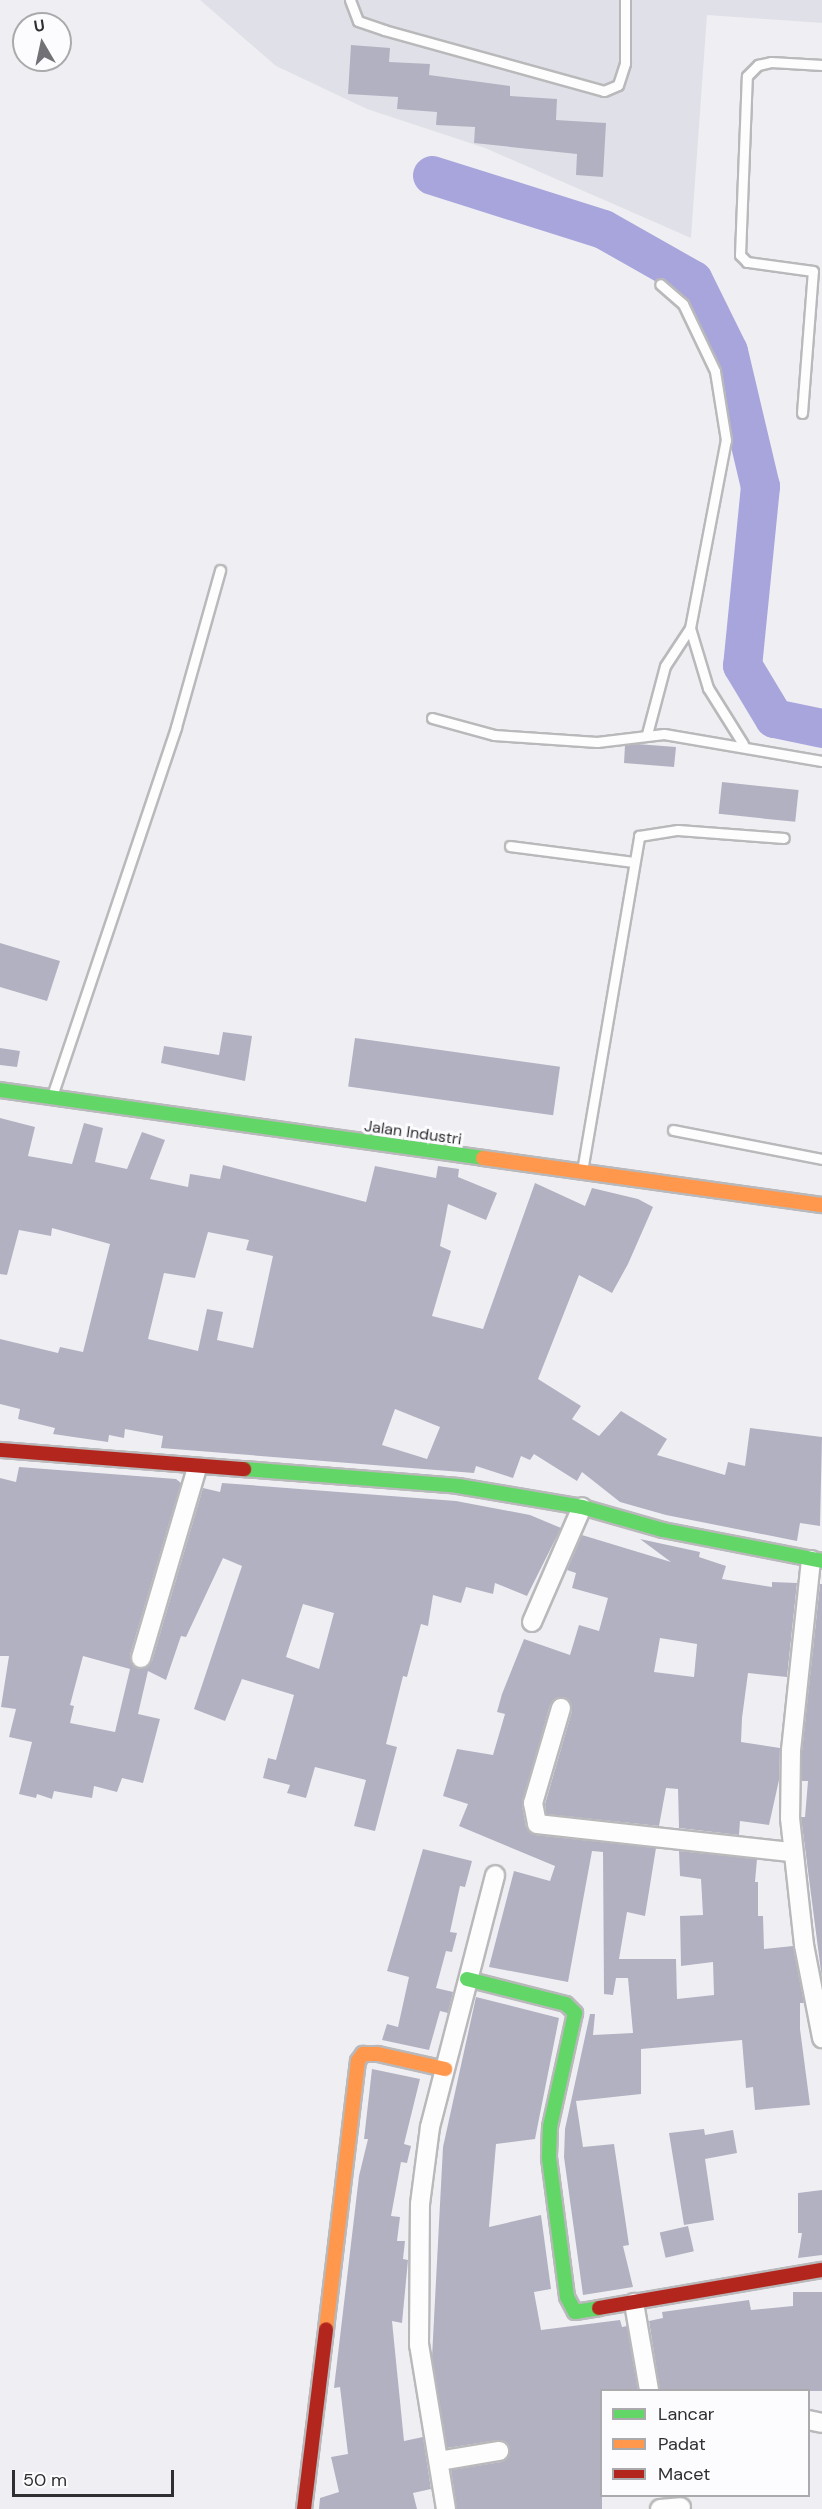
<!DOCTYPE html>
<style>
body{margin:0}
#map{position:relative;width:822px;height:2509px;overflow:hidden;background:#efeff3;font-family:"DM Sans",sans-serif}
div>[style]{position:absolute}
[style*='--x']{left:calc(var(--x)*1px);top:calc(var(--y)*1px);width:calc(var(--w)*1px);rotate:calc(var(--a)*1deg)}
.built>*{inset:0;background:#e0e0e8}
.river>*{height:39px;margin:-19.5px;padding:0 19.5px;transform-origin:19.5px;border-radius:19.5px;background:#a8a5dd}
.building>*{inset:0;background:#b2b1c2;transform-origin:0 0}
.roads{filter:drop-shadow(2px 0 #b9b9bb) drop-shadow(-2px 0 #b9b9bb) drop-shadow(0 2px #b9b9bb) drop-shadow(0 -2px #b9b9bb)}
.lane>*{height:9px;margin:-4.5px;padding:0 4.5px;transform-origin:4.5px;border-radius:4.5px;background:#fdfdfd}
.street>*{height:18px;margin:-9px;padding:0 9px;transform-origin:9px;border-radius:9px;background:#fdfdfd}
.fast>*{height:14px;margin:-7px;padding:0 7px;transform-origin:7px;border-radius:7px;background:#63d668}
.slow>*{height:14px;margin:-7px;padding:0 7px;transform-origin:7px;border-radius:7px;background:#ff974d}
.jam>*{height:14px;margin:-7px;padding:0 7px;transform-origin:7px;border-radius:7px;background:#b3261e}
span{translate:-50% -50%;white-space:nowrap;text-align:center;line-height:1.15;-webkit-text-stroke:6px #fcfcfe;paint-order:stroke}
.street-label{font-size:16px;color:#2f2f32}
.legend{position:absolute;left:600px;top:2389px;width:210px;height:108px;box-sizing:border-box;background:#fcfcfe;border:2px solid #aaaaac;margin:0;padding:8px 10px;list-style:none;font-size:18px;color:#2f2f32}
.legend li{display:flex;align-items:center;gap:12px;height:30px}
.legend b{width:30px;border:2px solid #aaaaac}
.north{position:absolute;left:12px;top:12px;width:60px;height:60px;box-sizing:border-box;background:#fcfcfe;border:2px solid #aaaaac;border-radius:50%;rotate:351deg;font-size:16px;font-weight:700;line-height:24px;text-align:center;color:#2f2f32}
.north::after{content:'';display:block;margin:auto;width:21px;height:27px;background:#727276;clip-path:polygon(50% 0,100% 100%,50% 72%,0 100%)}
.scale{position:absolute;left:12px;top:2470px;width:162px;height:27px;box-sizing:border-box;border:3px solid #2f2f32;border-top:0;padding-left:8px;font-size:18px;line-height:21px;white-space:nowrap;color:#2f2f32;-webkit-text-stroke:4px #fcfcfe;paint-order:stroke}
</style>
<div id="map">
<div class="built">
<i style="clip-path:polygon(200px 0,822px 0,822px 23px,707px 15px,691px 238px,485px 148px,367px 109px,276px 66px)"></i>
</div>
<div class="river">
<i style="--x:432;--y:175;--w:179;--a:17.5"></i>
<i style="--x:603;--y:229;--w:103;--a:29.5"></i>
<i style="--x:693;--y:280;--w:79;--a:63.8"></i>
<i style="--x:728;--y:351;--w:139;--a:76.7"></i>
<i style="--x:760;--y:486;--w:180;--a:95.7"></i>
<i style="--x:742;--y:665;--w:62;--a:58.9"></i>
<i style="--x:774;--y:718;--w:49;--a:11.8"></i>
</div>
<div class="building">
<i style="clip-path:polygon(351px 45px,390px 48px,389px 62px,430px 64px,429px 75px,510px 86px,510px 96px,557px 99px,556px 120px,606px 123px,603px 177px,576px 175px,577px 154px,474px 143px,475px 127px,436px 125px,437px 112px,397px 109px,398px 97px,348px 94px)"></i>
<i style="clip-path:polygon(637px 744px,676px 747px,674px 767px,624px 763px,625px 745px)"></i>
<i style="left:722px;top:782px;width:77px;height:32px;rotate:6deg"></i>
<i style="clip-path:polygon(0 943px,60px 961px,47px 1001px,0 987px)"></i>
<i style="clip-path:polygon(223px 1032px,252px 1036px,245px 1081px,161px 1063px,164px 1046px,219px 1055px)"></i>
<i style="left:355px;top:1038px;width:207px;height:49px;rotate:8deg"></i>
<i style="clip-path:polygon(0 1048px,20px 1051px,17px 1067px,0 1065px)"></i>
<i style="clip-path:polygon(evenodd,0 1118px,35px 1127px,28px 1156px,72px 1164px,84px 1123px,103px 1128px,95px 1162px,127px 1169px,142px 1132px,165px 1140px,150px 1179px,188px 1187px,190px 1174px,220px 1179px,223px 1165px,366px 1202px,375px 1166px,436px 1178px,438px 1166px,459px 1169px,458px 1177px,497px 1193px,486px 1220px,448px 1204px,440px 1246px,451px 1251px,432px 1316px,483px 1329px,535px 1183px,585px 1206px,592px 1188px,638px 1199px,653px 1207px,628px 1264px,612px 1293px,579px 1275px,538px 1379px,581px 1406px,572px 1419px,599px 1436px,621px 1411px,667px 1439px,657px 1455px,725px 1475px,728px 1462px,745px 1466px,750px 1428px,822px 1437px,820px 1526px,800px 1523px,797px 1541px,666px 1515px,620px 1502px,582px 1472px,577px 1481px,534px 1454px,530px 1460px,521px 1456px,513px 1478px,476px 1466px,474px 1473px,161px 1448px,163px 1436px,125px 1429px,124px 1438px,109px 1435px,108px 1442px,53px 1434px,55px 1428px,18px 1419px,20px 1409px,0 1404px,0 1339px,58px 1353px,60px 1347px,83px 1352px,110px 1244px,52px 1228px,51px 1236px,19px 1230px,7px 1275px,0 1274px,0 1118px,208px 1232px,249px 1240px,246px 1250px,273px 1256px,253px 1348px,217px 1340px,223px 1312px,207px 1309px,198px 1351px,148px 1339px,164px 1273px,195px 1278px,208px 1232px,0 1118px,395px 1409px,440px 1427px,427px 1459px,382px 1445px,395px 1409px)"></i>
<i style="clip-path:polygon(evenodd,19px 1467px,176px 1479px,181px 1483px,130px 1655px,138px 1669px,152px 1661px,203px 1488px,220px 1492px,222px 1483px,456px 1501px,530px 1515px,561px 1528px,527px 1596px,495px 1583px,493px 1594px,466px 1587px,461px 1603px,433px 1595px,428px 1626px,421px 1624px,407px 1677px,403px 1676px,386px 1744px,397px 1747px,375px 1831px,354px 1826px,366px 1780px,315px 1767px,306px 1798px,287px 1793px,290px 1785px,263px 1778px,268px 1758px,276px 1760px,294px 1695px,242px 1679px,225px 1721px,194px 1709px,242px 1566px,223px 1558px,186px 1637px,181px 1636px,166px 1680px,148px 1671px,138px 1714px,160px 1719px,143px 1783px,122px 1778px,117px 1792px,94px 1786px,92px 1798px,54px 1791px,52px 1799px,37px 1794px,36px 1798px,19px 1794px,32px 1742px,9px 1737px,16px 1709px,1px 1707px,9px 1656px,0 1656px,0 1478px,16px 1482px,19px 1467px,303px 1604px,334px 1613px,319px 1669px,286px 1657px,303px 1604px,19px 1467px,83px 1656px,130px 1669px,115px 1732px,70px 1723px,74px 1706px,70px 1705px,83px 1656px)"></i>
<i style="clip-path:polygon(evenodd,582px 1535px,671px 1562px,640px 1539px,700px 1552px,699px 1557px,726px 1566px,722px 1579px,772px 1587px,772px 1582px,797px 1583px,787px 1677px,748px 1673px,742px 1718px,741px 1742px,780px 1748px,779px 1780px,769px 1825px,740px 1821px,739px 1835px,679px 1828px,678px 1789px,666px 1788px,659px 1826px,546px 1814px,545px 1804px,572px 1711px,564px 1697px,550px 1705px,522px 1805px,526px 1827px,535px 1835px,656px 1848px,645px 1916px,627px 1912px,619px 1959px,676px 1959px,677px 1999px,714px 1995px,713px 1962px,681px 1966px,680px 1916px,703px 1915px,701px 1879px,680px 1876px,679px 1851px,757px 1859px,755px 1882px,758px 1882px,758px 1916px,763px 1916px,764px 1949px,793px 1946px,804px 2003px,800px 2003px,800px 2029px,810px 2105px,755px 2110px,753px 2087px,746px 2088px,742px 2040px,641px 2049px,641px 2094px,576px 2101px,583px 2147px,614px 2144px,629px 2245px,623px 2246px,633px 2287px,583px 2295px,564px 2157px,565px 2129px,590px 2014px,595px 2014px,593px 2035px,633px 2033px,628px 1978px,616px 1978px,613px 1995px,604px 1994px,603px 1852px,592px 1851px,568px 1982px,489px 1967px,514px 1871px,550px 1881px,555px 1866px,459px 1826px,468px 1804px,443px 1796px,457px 1749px,493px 1755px,505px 1714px,497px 1712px,502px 1694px,524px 1639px,570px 1655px,579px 1625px,599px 1631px,608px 1598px,572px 1588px,576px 1573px,567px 1570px,582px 1535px,660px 1638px,697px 1644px,694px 1677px,654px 1672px,660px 1638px)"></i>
<i style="clip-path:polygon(820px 1584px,822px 1584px,822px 1979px,801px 1817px,805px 1817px,808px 1781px,802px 1781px,802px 1751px)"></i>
<i style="clip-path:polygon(423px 1849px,472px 1861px,465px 1887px,460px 1886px,450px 1932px,457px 1933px,452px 1952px,446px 1951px,436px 1988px,453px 1992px,448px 2013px,440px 2011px,429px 2050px,382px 2040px,387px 2024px,398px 2027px,409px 1977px,387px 1971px)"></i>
<i style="clip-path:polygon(476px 1997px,559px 2018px,535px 2139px,496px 2144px,489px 2227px,541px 2215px,551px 2289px,534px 2292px,541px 2330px,620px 2320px,622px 2327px,627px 2326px,638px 2391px,602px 2391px,602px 2509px,457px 2509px,451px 2470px,501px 2462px,510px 2450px,498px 2440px,447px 2448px,432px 2357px,443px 2147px)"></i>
<i style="clip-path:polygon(372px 2069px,420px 2079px,404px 2144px,411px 2146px,407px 2163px,401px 2162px,391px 2216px,400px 2217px,397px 2241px,405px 2241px,403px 2259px,408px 2260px,402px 2323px,392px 2321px,404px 2441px,423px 2437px,431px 2489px,413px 2493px,417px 2509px,319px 2509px,320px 2498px,339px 2492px,331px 2457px,348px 2454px,340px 2387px,334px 2388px,359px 2176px,368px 2139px,364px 2139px)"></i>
<i style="clip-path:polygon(704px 2129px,705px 2135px,733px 2130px,737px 2153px,705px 2159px,714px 2220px,684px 2225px,669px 2133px)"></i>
<i style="clip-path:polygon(822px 2190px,822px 2255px,798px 2258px,802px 2233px,798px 2233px,798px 2193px)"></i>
<i style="left:688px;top:2226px;width:26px;height:29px;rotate:77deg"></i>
<i style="clip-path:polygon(793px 2292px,822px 2292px,822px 2391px,660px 2391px,649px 2321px,663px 2318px,662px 2312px,749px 2300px,751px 2310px,793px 2306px)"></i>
</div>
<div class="roads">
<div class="lane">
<i style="--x:350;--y:0;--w:22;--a:69"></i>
<i style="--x:358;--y:21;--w:28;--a:19"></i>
<i style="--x:384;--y:30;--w:228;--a:15.5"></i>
<i style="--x:604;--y:91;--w:15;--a:-23"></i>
<i style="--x:618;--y:85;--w:23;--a:-72"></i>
<i style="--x:625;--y:63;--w:63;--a:-90"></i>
<i style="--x:802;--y:413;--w:142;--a:-85.6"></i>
<i style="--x:813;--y:271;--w:67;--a:-172.2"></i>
<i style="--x:747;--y:262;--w:10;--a:-135"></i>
<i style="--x:740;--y:255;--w:179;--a:-87.8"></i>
<i style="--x:747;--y:76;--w:16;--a:-45"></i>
<i style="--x:758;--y:65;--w:13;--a:-13"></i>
<i style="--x:771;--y:62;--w:51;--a:3.4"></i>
<i style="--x:690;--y:628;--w:63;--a:73.3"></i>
<i style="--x:708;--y:688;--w:66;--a:58"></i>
<i style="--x:432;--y:718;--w:64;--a:15.3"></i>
<i style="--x:494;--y:735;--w:103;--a:3.9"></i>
<i style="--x:597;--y:742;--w:67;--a:-6.8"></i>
<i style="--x:664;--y:734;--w:160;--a:9.7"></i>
<i style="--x:647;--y:734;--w:70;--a:-75.2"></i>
<i style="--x:665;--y:666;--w:45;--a:-56.7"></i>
<i style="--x:690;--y:628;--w:191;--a:-79.2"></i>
<i style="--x:726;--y:440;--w:70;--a:-99.1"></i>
<i style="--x:715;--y:371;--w:74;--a:-115.5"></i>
<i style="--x:683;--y:304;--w:30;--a:-139"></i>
<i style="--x:510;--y:846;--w:124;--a:7.4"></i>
<i style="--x:52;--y:1096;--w:389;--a:-71.4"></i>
<i style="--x:176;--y:727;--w:163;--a:-74.3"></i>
<i style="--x:673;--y:1130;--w:152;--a:11"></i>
<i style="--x:582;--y:1171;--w:340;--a:-80.3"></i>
<i style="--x:639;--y:836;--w:39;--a:-9"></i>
<i style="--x:678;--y:830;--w:106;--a:4.3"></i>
</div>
<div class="street">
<i style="--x:811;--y:1560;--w:191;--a:96"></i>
<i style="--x:791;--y:1750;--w:68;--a:90.8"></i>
<i style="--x:790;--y:1818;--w:128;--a:83.7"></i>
<i style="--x:804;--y:1945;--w:95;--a:79"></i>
<i style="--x:532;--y:1622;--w:125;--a:-66.5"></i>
<i style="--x:141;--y:1658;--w:198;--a:-73.6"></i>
<i style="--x:561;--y:1708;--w:99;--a:106.4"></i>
<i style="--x:533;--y:1803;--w:21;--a:79"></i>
<i style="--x:537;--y:1824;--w:257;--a:6.3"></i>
<i style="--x:634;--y:2303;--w:88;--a:80.2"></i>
<i style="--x:808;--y:2420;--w:14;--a:12"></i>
<i style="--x:439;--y:2461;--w:61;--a:-9.5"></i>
<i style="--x:446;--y:2509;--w:166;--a:-99.3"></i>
<i style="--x:419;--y:2345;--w:141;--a:-89.6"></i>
<i style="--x:420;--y:2204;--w:78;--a:-82.6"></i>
<i style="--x:430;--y:2127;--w:260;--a:-75.5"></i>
<i style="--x:660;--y:2509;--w:21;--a:-5"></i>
</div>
<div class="fast">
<i style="--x:0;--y:1090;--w:488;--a:8"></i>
<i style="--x:244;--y:1469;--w:215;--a:4.5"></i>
<i style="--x:458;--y:1486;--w:126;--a:9.6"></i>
<i style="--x:582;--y:1507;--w:84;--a:15.9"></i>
<i style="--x:663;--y:1530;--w:162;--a:11"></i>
<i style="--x:467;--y:1979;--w:102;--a:14.2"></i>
<i style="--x:566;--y:2004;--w:13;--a:45"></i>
<i style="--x:575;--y:2013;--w:117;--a:102.4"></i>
<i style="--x:550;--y:2127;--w:31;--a:92"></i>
<i style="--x:549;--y:2158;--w:140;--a:82.6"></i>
<i style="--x:567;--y:2297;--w:17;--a:62"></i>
<i style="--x:575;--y:2312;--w:24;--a:-9"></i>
</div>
<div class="slow">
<i style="--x:483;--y:1158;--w:342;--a:7.9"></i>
<i style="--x:326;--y:2329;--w:270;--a:-83.2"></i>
<i style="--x:358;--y:2061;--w:9;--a:-54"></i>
<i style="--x:363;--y:2054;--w:15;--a:0"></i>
<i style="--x:378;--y:2054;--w:69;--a:12.6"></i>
</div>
<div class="jam">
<i style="--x:0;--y:1450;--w:245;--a:4.5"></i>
<i style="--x:599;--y:2308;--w:226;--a:-9.7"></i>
<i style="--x:304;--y:2509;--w:181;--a:-83"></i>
</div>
</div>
<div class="street-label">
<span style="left:413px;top:1133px;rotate:8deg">Jalan Industri</span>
</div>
<ul class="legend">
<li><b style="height:8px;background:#63d668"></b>Lancar</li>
<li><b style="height:8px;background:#ff974d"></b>Padat</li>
<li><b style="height:8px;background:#b3261e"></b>Macet</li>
</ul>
<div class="north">U</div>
<div class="scale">50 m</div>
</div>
